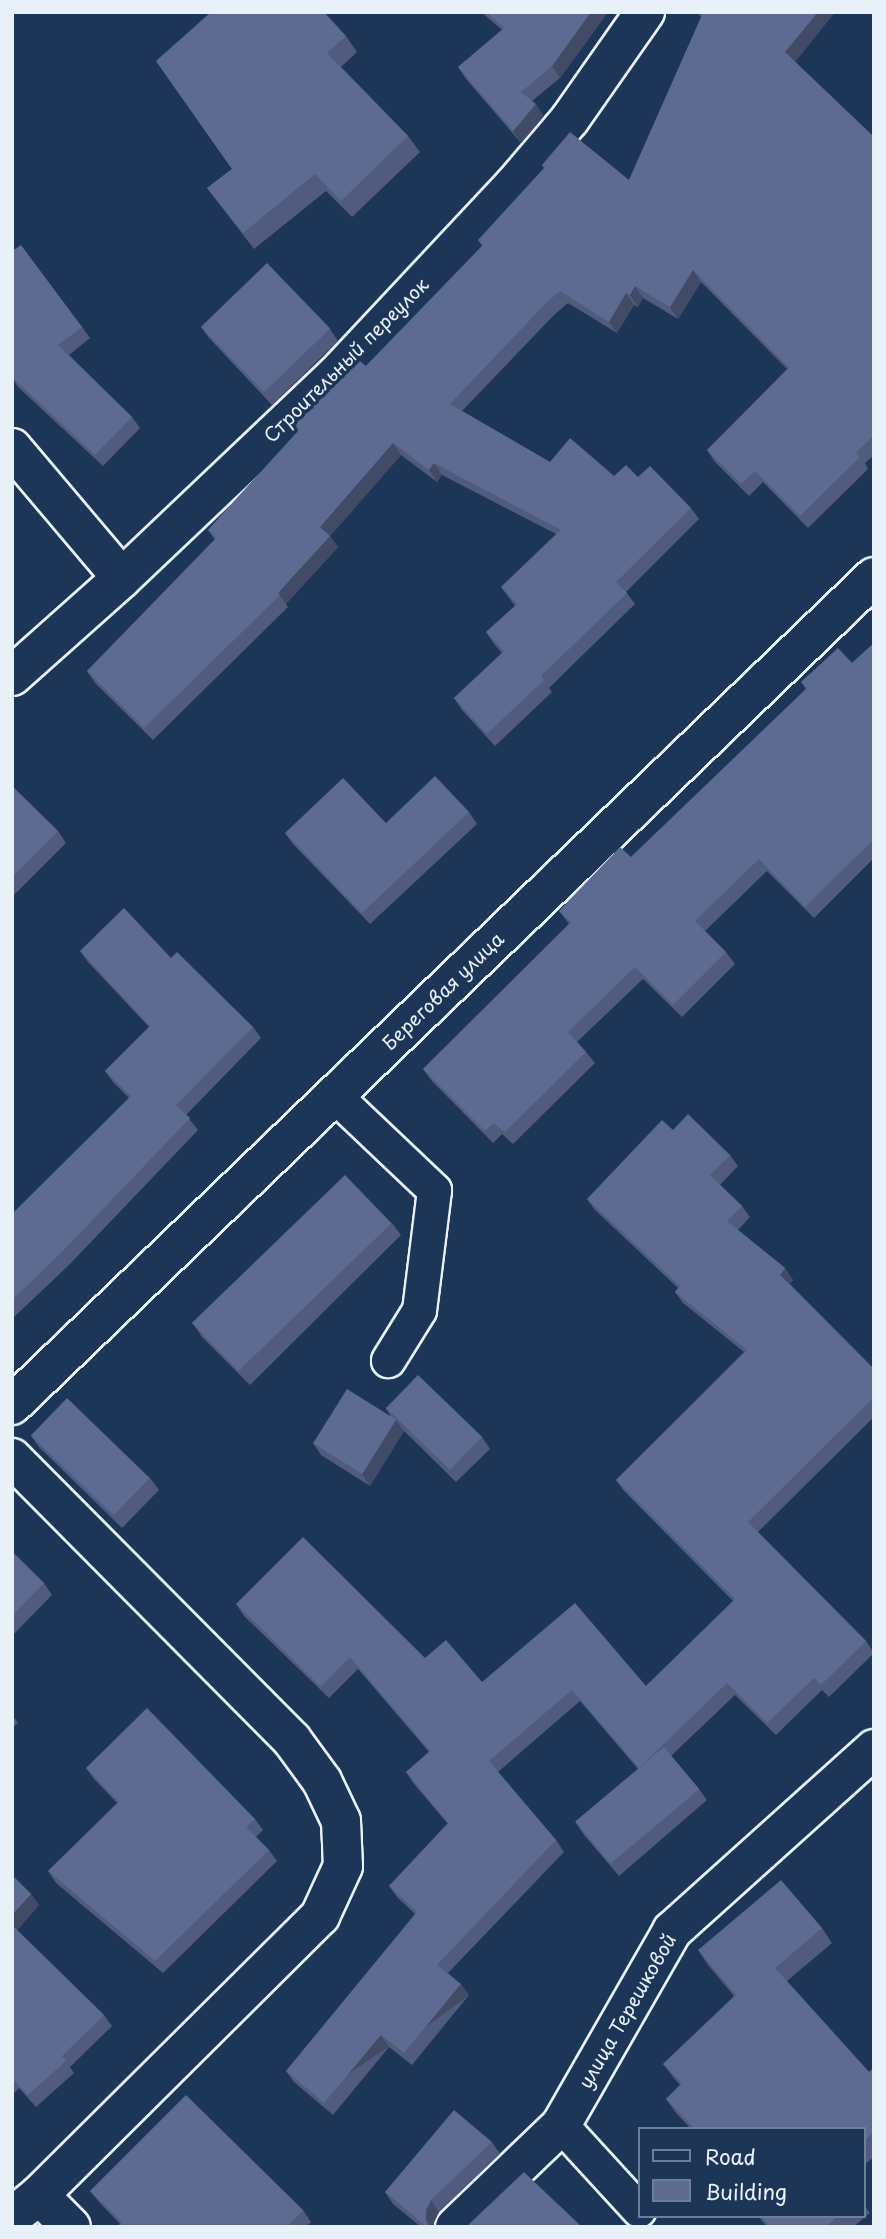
<!DOCTYPE html>
<meta charset="utf-8">
<style>
body{margin:0}
#map{position:relative;width:886px;height:2239px;overflow:hidden;background:#1d3557;font-family:"Playpen Sans",sans-serif}
div>[style]{position:absolute}
[style*='--x']{left:calc(var(--x)*1px);top:calc(var(--y)*1px);width:calc(var(--w)*1px);rotate:calc(var(--a)*1deg)}
.roads{filter:drop-shadow(2px 0 #e8f1f8) drop-shadow(-2px 0 #e8f1f8) drop-shadow(0 2px #e8f1f8) drop-shadow(0 -2px #e8f1f8)}
.service>*{height:33px;margin:-16.5px;padding:0 16.5px;transform-origin:16.5px;border-radius:16.5px;background:#1d3557}
.minor>*{height:38px;margin:-19px;padding:0 19px;transform-origin:19px;border-radius:19px;background:#1d3557}
.wall>*{inset:0;background:#505b7d}
.shaded-wall>*{inset:0;background:#414a66;transform-origin:0 0}
.building>*{inset:0;background:#5d6a91;transform-origin:0 0}
span{translate:-50% -50%;white-space:nowrap;text-align:center;line-height:1.15;-webkit-text-stroke:7px #1d3557;paint-order:stroke}
.street-label{font-size:19px;color:#e8f1f8}
.frame{position:absolute;inset:0;border:14px solid #e8f1f8;pointer-events:none}
.legend{position:absolute;left:638px;top:2127px;width:228px;height:91px;box-sizing:border-box;background:#1d3557;border:2px solid #6e8097;margin:0;padding:9px 12px;list-style:none;font-size:21px;color:#e8f1f8}
.legend li{display:flex;align-items:center;gap:14px;height:35px}
.legend b{width:35px;border:2px solid #6e8097}
</style>
<div id="map">
<div class="roads">
<div class="service">
<i style="--x:334;--y:1095;--w:138;--a:43.5"></i>
<i style="--x:434;--y:1190;--w:121;--a:97.1"></i>
<i style="--x:419;--y:1310;--w:59;--a:121.8"></i>
<i style="--x:561;--y:2125;--w:115;--a:47.5"></i>
</div>
<div class="minor">
<i style="--x:12;--y:448;--w:170;--a:49.8"></i>
<i style="--x:12;--y:676;--w:147;--a:-41.7"></i>
<i style="--x:122;--y:578;--w:295;--a:-43.5"></i>
<i style="--x:336;--y:375;--w:259;--a:-46.9"></i>
<i style="--x:513;--y:186;--w:88;--a:-49.6"></i>
<i style="--x:570;--y:119;--w:131;--a:-55"></i>
<i style="--x:12;--y:1405;--w:1195;--a:-43.85"></i>
<i style="--x:12;--y:1458;--w:397;--a:45.2"></i>
<i style="--x:292;--y:1740;--w:51;--a:53.8"></i>
<i style="--x:322;--y:1781;--w:44;--a:64.6"></i>
<i style="--x:341;--y:1821;--w:45;--a:87.5"></i>
<i style="--x:343;--y:1866;--w:55;--a:114.7"></i>
<i style="--x:320;--y:1916;--w:396;--a:135.2"></i>
<i style="--x:12;--y:2217;--w:35;--a:-39"></i>
<i style="--x:39;--y:2195;--w:45;--a:45"></i>
<i style="--x:455;--y:2227;--w:147;--a:-43.9"></i>
<i style="--x:561;--y:2125;--w:224;--a:-60.2"></i>
<i style="--x:672;--y:1931;--w:272;--a:-42"></i>
</div>
</div>
<div class="wall">
<i style="clip-path:polygon(481px 12px,608px 12px,560px 78px,532px 101px,544px 116px,521px 143px,466px 79px,458px 67px,502px 30px)"></i>
<i style="clip-path:polygon(697px 12px,835px 12px,795px 62px,874px 137px,874px 455px,865px 463px,868px 469px,808px 528px,763px 482px,749px 496px,715px 462px,707px 450px,787px 369px,701px 282px,678px 319px,643px 298px,638px 307px,634px 305px,617px 333px,568px 303px,555px 314px,462px 411px,550px 462px,614px 476px,638px 477px,691px 508px,699px 519px,626px 592px,635px 604px,549px 688px,552px 692px,495px 746px,462px 710px,454px 698px,502px 653px,494px 644px,486px 632px,515px 606px,501px 587px,556px 534px,442px 475px,437px 482px,401px 455px,330px 536px,338px 547px,286px 604px,288px 607px,153px 740px,95px 683px,87px 671px,215px 540px,208px 530px,298px 431px,294px 425px,366px 366px,482px 246px,478px 240px,629px 180px,701px 17px)"></i>
<i style="clip-path:polygon(346px 36px,357px 52px,341px 67px,408px 136px,420px 152px,352px 217px,326px 191px,254px 249px,207px 188px,232px 169px,156px 61px)"></i>
<i style="clip-path:polygon(12px 251px,82px 327px,90px 338px,69px 355px,132px 417px,140px 428px,103px 466px,18px 387px,12px 378px)"></i>
<i style="clip-path:polygon(201px 327px,330px 329px,338px 341px,272px 405px,209px 338px)"></i>
<i style="clip-path:polygon(874px 643px,874px 858px,814px 918px,767px 871px,705px 931px,726px 952px,735px 964px,682px 1017px,643px 979px,577px 1042px,586px 1052px,595px 1063px,513px 1144px,502px 1134px,493px 1143px,431px 1080px,423px 1069px,569px 924px,559px 911px,631px 857px,806px 689px,801px 682px,852px 663px)"></i>
<i style="clip-path:polygon(12px 786px,58px 831px,66px 843px,12px 897px)"></i>
<i style="clip-path:polygon(469px 812px,477px 824px,370px 924px,293px 844px,285px 833px,386px 823px)"></i>
<i style="clip-path:polygon(80px 951px,171px 958px,253px 1027px,261px 1038px,186px 1115px,198px 1130px,69px 1265px,12px 1319px,12px 1214px,129px 1098px,113px 1082px,105px 1071px,149px 1027px,88px 962px)"></i>
<i style="clip-path:polygon(673px 1130px,730px 1155px,738px 1166px,720px 1185px,742px 1206px,750px 1217px,738px 1230px,785px 1268px,793px 1280px,790px 1284px,874px 1369px,874px 1417px,758px 1532px,866px 1641px,874px 1653px,829px 1697px,822px 1690px,776px 1735px,735px 1695px,671px 1756px,699px 1789px,707px 1800px,619px 1876px,584px 1835px,576px 1823px,638px 1769px,580px 1701px,498px 1772px,556px 1840px,564px 1852px,448px 1973px,469px 1995px,412px 2065px,389px 2047px,333px 2115px,294px 2082px,286px 2071px,415px 1914px,397px 1897px,389px 1886px,448px 1824px,414px 1784px,406px 1772px,429px 1752px,358px 1669px,329px 1698px,244px 1616px,236px 1604px,425px 1658px,482px 1682px,646px 1686px,733px 1601px,624px 1491px,616px 1480px,744px 1352px,683px 1303px,675px 1292px,678px 1288px,595px 1210px,587px 1199px)"></i>
<i style="clip-path:polygon(392px 1223px,401px 1235px,250px 1385px,202px 1337px,194px 1325px)"></i>
<i style="clip-path:polygon(385px 1407px,482px 1437px,490px 1449px,456px 1482px,401px 1428px,404px 1431px,370px 1486px,321px 1455px,313px 1443px,391px 1417px)"></i>
<i style="clip-path:polygon(31px 1436px,150px 1478px,159px 1490px,122px 1528px,39px 1447px)"></i>
<i style="clip-path:polygon(13px 1552px,44px 1583px,52px 1595px,12px 1636px)"></i>
<i style="clip-path:polygon(12px 1715px,18px 1723px,12px 1728px)"></i>
<i style="clip-path:polygon(86px 1768px,255px 1819px,263px 1830px,256px 1837px,269px 1850px,277px 1861px,163px 1973px,56px 1883px,48px 1871px,117px 1803px,94px 1779px)"></i>
<i style="clip-path:polygon(12px 1875px,31px 1894px,39px 1905px,17px 1930px,104px 2015px,112px 2026px,70px 2067px,74px 2073px,36px 2107px,19px 2088px,12px 2095px)"></i>
<i style="clip-path:polygon(822px 1928px,832px 1943px,787px 1981px,869px 2072px,874px 2068px,874px 2157px,863px 2166px,863px 2129px,691px 2129px,676px 2113px,666px 2099px,680px 2085px,674px 2078px,663px 2064px,734px 1996px,708px 1965px,698px 1950px)"></i>
<i style="clip-path:polygon(492px 2142px,500px 2154px,439px 2212px,434px 2222px,434px 2227px,421px 2227px,393px 2204px,385px 2192px)"></i>
<i style="clip-path:polygon(90px 2191px,303px 2210px,311px 2222px,306px 2227px,117px 2227px,120px 2224px,99px 2202px)"></i>
<i style="clip-path:polygon(863px 2204px,870px 2213px,853px 2227px,767px 2227px,758px 2216px,863px 2216px)"></i>
</div>
<div class="shaded-wall">
<i style="clip-path:polygon(591px 12px,608px 12px,560px 78px,552px 66px)"></i>
<i style="clip-path:polygon(818px 12px,835px 12px,793px 64px,785px 52px)"></i>
<i style="clip-path:polygon(536px 104px,544px 116px,521px 143px,513px 131px)"></i>
<i style="clip-path:polygon(693px 270px,701px 282px,678px 319px,670px 307px)"></i>
<i style="clip-path:polygon(635px 286px,643px 298px,638px 307px,630px 295px)"></i>
<i style="clip-path:polygon(626px 293px,634px 305px,617px 333px,609px 322px)"></i>
<i style="clip-path:polygon(393px 443px,401px 455px,330px 536px,338px 547px,286px 604px,278px 593px,320px 527px)"></i>
<i style="clip-path:polygon(434px 463px,442px 475px,437px 482px,429px 470px)"></i>
<i style="clip-path:polygon(785px 1268px,793px 1280px,788px 1286px,780px 1275px)"></i>
<i style="clip-path:polygon(396px 1420px,404px 1431px,370px 1486px,362px 1474px)"></i>
<i style="clip-path:polygon(31px 1894px,39px 1905px,16px 1932px,12px 1927px,12px 1915px)"></i>
<i style="left:461px;top:1984px;width:14px;height:89px;rotate:54deg"></i>
<i style="left:381px;top:2035px;width:14px;height:89px;rotate:56deg"></i>
<i style="clip-path:polygon(431px 2200px,439px 2212px,434px 2222px,434px 2227px,429px 2227px,426px 2220px,426px 2210px)"></i>
</div>
<div class="building">
<i style="clip-path:polygon(211px 12px,324px 12px,346px 36px,327px 53px,408px 136px,341px 201px,315px 174px,243px 233px,207px 188px,232px 169px,156px 61px)"></i>
<i style="clip-path:polygon(486px 12px,591px 12px,552px 66px,521px 92px,536px 104px,513px 131px,458px 67px,504px 28px)"></i>
<i style="clip-path:polygon(702px 12px,818px 12px,785px 52px,874px 137px,874px 435px,856px 453px,860px 457px,800px 516px,755px 471px,741px 484px,707px 450px,789px 368px,693px 270px,670px 307px,635px 286px,630px 295px,626px 293px,609px 322px,560px 291px,547px 302px,450px 404px,550px 462px,570px 438px,614px 476px,626px 465px,638px 477px,650px 466px,691px 508px,616px 582px,627px 593px,541px 676px,544px 680px,487px 734px,454px 698px,504px 651px,486px 632px,517px 604px,501px 587px,561px 530px,434px 463px,429px 470px,393px 443px,320px 527px,330px 536px,278px 593px,280px 595px,144px 728px,87px 671px,216px 538px,208px 530px,299px 430px,294px 425px,360px 361px,366px 366px,483px 245px,478px 240px,544px 168px,542px 165px,570px 132px,629px 180px,703px 13px)"></i>
<i style="clip-path:polygon(21px 245px,82px 327px,58px 345px,132px 417px,95px 455px,12px 377px,12px 251px)"></i>
<i style="left:267px;top:263px;width:91px;height:92px;rotate:46deg"></i>
<i style="clip-path:polygon(874px 643px,874px 839px,805px 907px,759px 859px,695px 921px,726px 952px,673px 1005px,635px 967px,568px 1032px,586px 1052px,505px 1132px,493px 1123px,485px 1131px,423px 1069px,571px 922px,559px 911px,620px 847px,631px 857px,807px 688px,801px 682px,838px 648px,852px 663px)"></i>
<i style="clip-path:polygon(435px 776px,469px 812px,362px 913px,285px 833px,343px 778px,386px 823px)"></i>
<i style="clip-path:polygon(12px 786px,58px 831px,12px 877px)"></i>
<i style="clip-path:polygon(124px 908px,171px 958px,177px 952px,253px 1027px,176px 1105px,190px 1118px,61px 1253px,12px 1300px,12px 1214px,131px 1096px,105px 1071px,150px 1026px,80px 951px)"></i>
<i style="clip-path:polygon(688px 1114px,730px 1155px,710px 1175px,742px 1206px,727px 1221px,785px 1268px,780px 1275px,874px 1369px,874px 1397px,748px 1522px,866px 1641px,821px 1685px,814px 1678px,767px 1723px,727px 1683px,639px 1768px,572px 1690px,489px 1761px,556px 1840px,437px 1965px,461px 1984px,404px 2053px,381px 2035px,324px 2103px,286px 2071px,417px 1912px,389px 1886px,448px 1823px,406px 1772px,430px 1751px,350px 1657px,321px 1687px,236px 1604px,303px 1537px,425px 1658px,446px 1640px,482px 1682px,575px 1603px,646px 1686px,735px 1599px,616px 1480px,747px 1350px,675px 1292px,680px 1286px,587px 1199px,662px 1120px,673px 1130px)"></i>
<i style="left:345px;top:1175px;width:67px;height:213px;rotate:46deg"></i>
<i style="left:418px;top:1375px;width:89px;height:46px;rotate:44deg"></i>
<i style="left:347px;top:1389px;width:58px;height:64px;rotate:32deg"></i>
<i style="left:67px;top:1398px;width:115px;height:52px;rotate:44deg"></i>
<i style="clip-path:polygon(12px 1552px,44px 1583px,12px 1616px)"></i>
<i style="clip-path:polygon(147px 1708px,255px 1819px,246px 1827px,269px 1850px,155px 1961px,48px 1871px,119px 1802px,86px 1768px)"></i>
<i style="left:664px;top:1747px;width:55px;height:116px;rotate:50deg"></i>
<i style="clip-path:polygon(12px 1875px,31px 1894px,12px 1915px)"></i>
<i style="clip-path:polygon(781px 1880px,822px 1928px,775px 1968px,869px 2072px,874px 2068px,874px 2132px,863px 2142px,863px 2129px,695px 2129px,666px 2099px,682px 2083px,663px 2064px,736px 1995px,698px 1950px)"></i>
<i style="clip-path:polygon(12px 1925px,104px 2015px,62px 2056px,66px 2061px,28px 2095px,12px 2078px)"></i>
<i style="clip-path:polygon(186px 2095px,303px 2210px,287px 2227px,117px 2227px,122px 2222px,90px 2191px)"></i>
<i style="clip-path:polygon(454px 2110px,492px 2142px,431px 2200px,426px 2210px,426px 2220px,429px 2227px,427px 2227px,385px 2192px)"></i>
<i style="clip-path:polygon(524px 2172px,582px 2227px,466px 2227px)"></i>
<i style="clip-path:polygon(761px 2216px,838px 2216px,826px 2227px,770px 2227px)"></i>
</div>
<div class="street-label">
<span style="left:346px;top:360px;rotate:-45deg">Строительный переулок</span>
<span style="left:443px;top:991px;rotate:-44deg">Береговая улица</span>
<span style="left:627px;top:2011px;rotate:-60deg">улица Терешковой</span>
</div>
<div class="frame"></div>
<ul class="legend">
<li><b style="height:9px;background:#1d3557"></b>Road</li>
<li><b style="height:19px;background:#5d6a91"></b>Building</li>
</ul>
</div>
